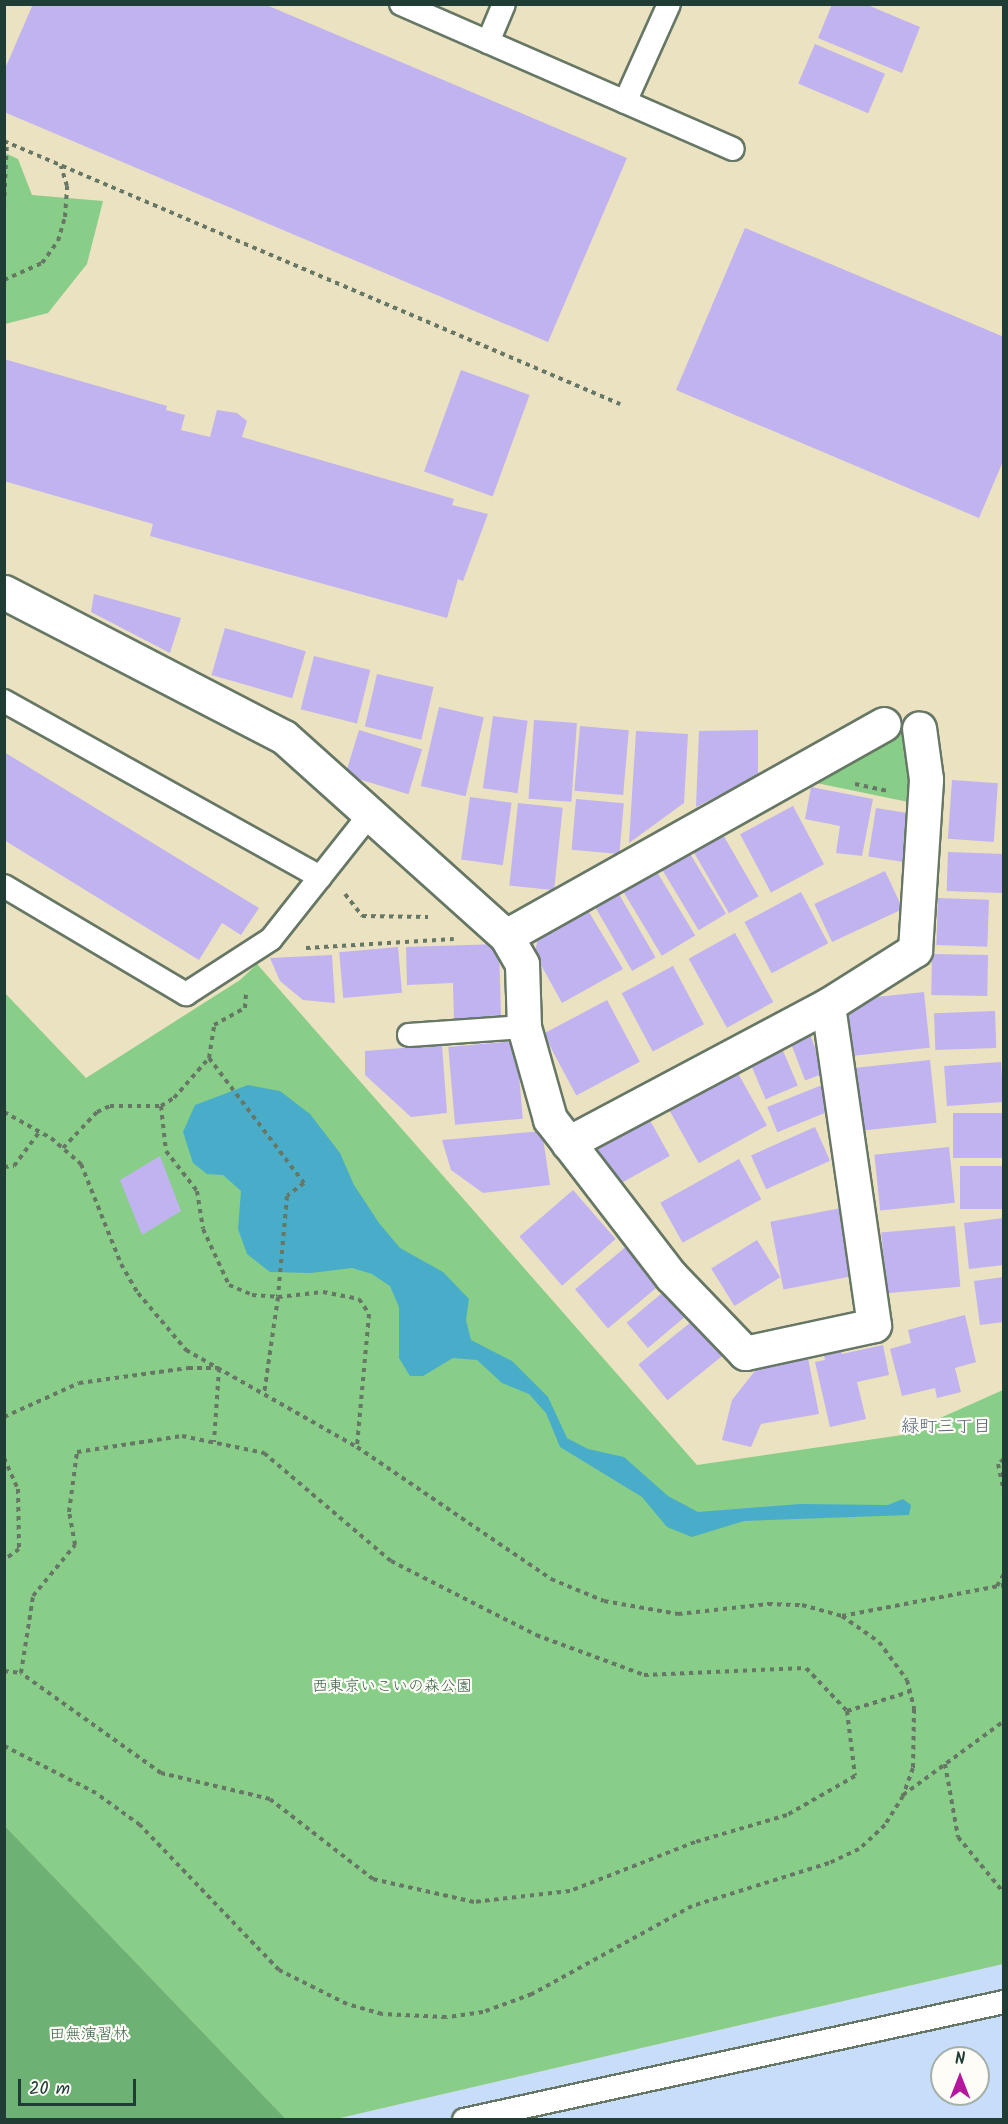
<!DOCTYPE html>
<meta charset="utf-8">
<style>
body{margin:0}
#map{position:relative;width:1008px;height:2124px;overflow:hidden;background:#ebe2c1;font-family:Kalam,"Klee One",sans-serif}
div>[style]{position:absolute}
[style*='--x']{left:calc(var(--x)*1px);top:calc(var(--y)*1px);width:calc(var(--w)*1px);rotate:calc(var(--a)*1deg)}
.built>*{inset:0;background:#c7ddf9}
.green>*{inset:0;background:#89ce88}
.forest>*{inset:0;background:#6eb174}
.water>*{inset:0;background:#49acc9}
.building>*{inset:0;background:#c0b3f0;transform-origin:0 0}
.path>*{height:4px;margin-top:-2px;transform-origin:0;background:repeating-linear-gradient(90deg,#667765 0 4.5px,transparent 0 9px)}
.roads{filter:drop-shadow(2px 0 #667765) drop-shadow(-2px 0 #667765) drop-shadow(0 2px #667765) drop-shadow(0 -2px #667765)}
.service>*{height:22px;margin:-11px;padding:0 11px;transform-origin:11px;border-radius:11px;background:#fff}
.minor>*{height:33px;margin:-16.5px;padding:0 16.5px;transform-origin:16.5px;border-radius:16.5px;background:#fff}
span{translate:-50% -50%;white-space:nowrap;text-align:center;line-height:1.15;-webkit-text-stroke:4.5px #fdfcf7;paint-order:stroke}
.park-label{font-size:16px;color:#3a6149}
.neighbourhood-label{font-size:18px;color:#576676}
.frame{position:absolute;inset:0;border:6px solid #1f3d34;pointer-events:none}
.north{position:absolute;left:930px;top:2046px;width:60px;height:60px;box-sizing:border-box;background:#fdfcf7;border:2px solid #a4b0a9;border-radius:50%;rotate:0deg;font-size:16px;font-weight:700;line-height:24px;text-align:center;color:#1f3d34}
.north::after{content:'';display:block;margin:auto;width:21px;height:27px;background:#b5179e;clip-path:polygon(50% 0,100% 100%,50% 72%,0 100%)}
.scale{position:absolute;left:18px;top:2079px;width:118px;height:27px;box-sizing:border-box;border:3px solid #1f3d34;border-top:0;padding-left:8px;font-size:18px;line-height:21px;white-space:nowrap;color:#1f3d34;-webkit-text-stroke:4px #fdfcf7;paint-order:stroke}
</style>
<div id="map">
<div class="built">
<i style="clip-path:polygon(evenodd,1003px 1964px,1003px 2119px,336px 2119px,1003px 1964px,942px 2058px,978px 2058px,978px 2094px,942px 2094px,942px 2058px)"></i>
</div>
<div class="green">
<i style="clip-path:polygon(5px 153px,18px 159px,32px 195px,103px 201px,87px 264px,48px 313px,5px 324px)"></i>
<i style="clip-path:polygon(884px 729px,915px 732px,918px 804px,797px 779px)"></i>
<i style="clip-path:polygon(257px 964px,697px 1465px,902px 1435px,1003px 1390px,1003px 1964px,336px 2119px,286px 2119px,5px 1826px,4px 992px,86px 1078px,240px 980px)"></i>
</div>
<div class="forest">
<i style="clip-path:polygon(5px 1826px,286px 2119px,5px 2119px)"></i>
</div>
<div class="water">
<i style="clip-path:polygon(248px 1085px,280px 1091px,310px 1114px,340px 1153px,354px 1185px,379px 1223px,400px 1248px,443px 1272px,469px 1299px,466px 1320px,471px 1340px,512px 1361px,548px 1397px,567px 1438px,588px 1449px,624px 1457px,668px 1496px,698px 1512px,800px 1504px,888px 1505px,903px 1499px,911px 1505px,909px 1515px,744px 1521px,692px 1537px,667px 1527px,642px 1497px,560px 1447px,546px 1413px,529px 1394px,502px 1383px,477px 1360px,453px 1358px,423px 1376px,410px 1376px,399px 1358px,399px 1307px,390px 1286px,372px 1274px,352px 1268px,311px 1273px,270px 1272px,247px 1254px,238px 1229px,241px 1191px,223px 1175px,207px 1174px,193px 1163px,183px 1132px,195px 1105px)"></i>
</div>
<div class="building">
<i style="clip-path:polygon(33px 4px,264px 4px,627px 158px,548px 342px,4px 112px,4px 71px)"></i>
<i style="clip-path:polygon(832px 4px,865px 4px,920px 27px,902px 73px,818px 38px)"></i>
<i style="left:815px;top:44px;width:76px;height:43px;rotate:23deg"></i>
<i style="clip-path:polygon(745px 228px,1004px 337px,1004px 459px,979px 518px,676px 390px)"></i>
<i style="clip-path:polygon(4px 359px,167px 406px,166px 410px,185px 415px,181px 430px,210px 437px,217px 410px,237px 413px,247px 421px,242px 437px,454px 499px,452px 505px,488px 514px,463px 581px,458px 579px,447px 618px,150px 536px,153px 524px,4px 481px)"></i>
<i style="left:461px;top:370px;width:73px;height:108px;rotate:20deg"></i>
<i style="clip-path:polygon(94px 594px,181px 618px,170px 653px,91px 612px)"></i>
<i style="left:225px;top:628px;width:84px;height:49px;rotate:16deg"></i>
<i style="left:314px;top:656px;width:58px;height:55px;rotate:14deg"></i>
<i style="left:377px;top:674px;width:58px;height:54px;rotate:13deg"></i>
<i style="left:439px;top:707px;width:46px;height:81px;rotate:13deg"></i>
<i style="left:493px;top:716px;width:35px;height:73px;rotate:8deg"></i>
<i style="left:534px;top:720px;width:43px;height:79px;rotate:4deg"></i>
<i style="left:580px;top:726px;width:49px;height:65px;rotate:5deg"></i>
<i style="left:359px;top:730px;width:66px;height:47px;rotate:17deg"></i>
<i style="clip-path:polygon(758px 730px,758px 776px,696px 807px,699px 731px)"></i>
<i style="clip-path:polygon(636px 731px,688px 734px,684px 803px,629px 843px)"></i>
<i style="clip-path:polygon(4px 752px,259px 908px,241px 935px,222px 923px,199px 960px,4px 840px)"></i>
<i style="left:952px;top:780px;width:46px;height:59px;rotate:4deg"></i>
<i style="clip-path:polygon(811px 787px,873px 799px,862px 856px,836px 853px,840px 826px,805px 819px)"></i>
<i style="left:470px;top:797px;width:42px;height:63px;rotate:8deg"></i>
<i style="left:576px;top:799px;width:48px;height:51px;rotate:5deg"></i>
<i style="left:518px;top:803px;width:45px;height:83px;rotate:6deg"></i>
<i style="left:793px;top:806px;width:66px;height:60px;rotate:62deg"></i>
<i style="left:876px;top:808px;width:36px;height:49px;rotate:9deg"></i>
<i style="left:722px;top:833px;width:73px;height:34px;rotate:60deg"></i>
<i style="left:689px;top:852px;width:72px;height:32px;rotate:59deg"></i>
<i style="left:948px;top:852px;width:56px;height:39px;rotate:2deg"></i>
<i style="left:654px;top:867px;width:80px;height:39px;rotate:59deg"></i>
<i style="left:885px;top:871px;width:42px;height:78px;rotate:65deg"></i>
<i style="left:616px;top:889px;width:79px;height:27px;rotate:60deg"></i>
<i style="left:801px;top:892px;width:58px;height:64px;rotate:62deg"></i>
<i style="left:938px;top:898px;width:51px;height:47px;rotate:2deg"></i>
<i style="clip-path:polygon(583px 902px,623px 969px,562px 1003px,535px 954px,539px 930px)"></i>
<i style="left:735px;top:933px;width:79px;height:53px;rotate:61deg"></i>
<i style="clip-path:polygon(499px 944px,501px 1017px,454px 1019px,453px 983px,407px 985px,406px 947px)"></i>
<i style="left:398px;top:947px;width:46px;height:59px;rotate:85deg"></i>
<i style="left:932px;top:954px;width:56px;height:41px;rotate:1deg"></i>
<i style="clip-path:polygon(332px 955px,335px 1003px,303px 1000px,280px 981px,270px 958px)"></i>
<i style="left:673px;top:966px;width:66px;height:58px;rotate:62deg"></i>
<i style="left:924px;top:992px;width:56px;height:82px;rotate:84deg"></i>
<i style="left:607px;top:1000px;width:70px;height:72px;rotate:62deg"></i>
<i style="left:995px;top:1011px;width:37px;height:61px;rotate:88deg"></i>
<i style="left:809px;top:1032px;width:44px;height:21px;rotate:69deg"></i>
<i style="left:516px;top:1041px;width:78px;height:68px;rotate:85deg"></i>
<i style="clip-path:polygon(442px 1045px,447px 1113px,411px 1117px,365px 1075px,365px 1051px)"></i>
<i style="left:781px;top:1046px;width:43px;height:35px;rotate:67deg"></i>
<i style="left:930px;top:1060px;width:63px;height:77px;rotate:84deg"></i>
<i style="left:1001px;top:1062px;width:40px;height:57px;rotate:86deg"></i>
<i style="left:734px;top:1066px;width:68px;height:78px;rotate:61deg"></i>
<i style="left:822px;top:1085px;width:27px;height:59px;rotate:68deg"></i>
<i style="left:1004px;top:1113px;width:45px;height:51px;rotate:90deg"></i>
<i style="left:647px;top:1115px;width:47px;height:63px;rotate:61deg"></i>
<i style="left:815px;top:1127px;width:37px;height:70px;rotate:66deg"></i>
<i style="clip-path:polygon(542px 1131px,550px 1185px,483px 1193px,451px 1170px,442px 1140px)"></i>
<i style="left:949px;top:1147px;width:56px;height:75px;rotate:84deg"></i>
<i style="clip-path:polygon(160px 1156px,181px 1211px,142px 1235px,120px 1180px)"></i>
<i style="left:739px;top:1159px;width:46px;height:90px;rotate:61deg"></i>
<i style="left:1004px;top:1166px;width:43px;height:44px;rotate:90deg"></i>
<i style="left:573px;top:1190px;width:65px;height:71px;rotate:49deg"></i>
<i style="left:841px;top:1208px;width:69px;height:72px;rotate:79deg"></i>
<i style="clip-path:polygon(1004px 1218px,1004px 1265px,969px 1269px,964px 1223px)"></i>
<i style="left:955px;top:1226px;width:61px;height:74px;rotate:85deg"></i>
<i style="left:757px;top:1240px;width:44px;height:54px;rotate:58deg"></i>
<i style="left:628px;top:1245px;width:51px;height:69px;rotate:50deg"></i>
<i style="clip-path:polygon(1004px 1277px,1004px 1322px,980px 1325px,974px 1281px)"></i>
<i style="left:668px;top:1288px;width:33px;height:54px;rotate:50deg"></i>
<i style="clip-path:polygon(965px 1315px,976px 1362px,955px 1368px,961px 1392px,937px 1398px,935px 1388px,902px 1396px,890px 1349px,911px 1343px,908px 1330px)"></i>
<i style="left:696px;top:1318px;width:46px;height:74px;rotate:51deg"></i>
<i style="clip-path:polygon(839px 1341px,842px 1354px,883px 1345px,889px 1375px,857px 1382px,866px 1419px,830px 1427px,815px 1362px,825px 1360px,822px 1345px)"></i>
<i style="clip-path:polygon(807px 1353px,819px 1414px,761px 1424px,751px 1447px,722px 1440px,732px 1400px,762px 1362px)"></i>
</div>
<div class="path">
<i style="--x:4;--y:141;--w:670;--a:23.12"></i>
<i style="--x:4;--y:205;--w:63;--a:-87.3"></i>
<i style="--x:4;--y:280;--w:42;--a:-24.1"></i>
<i style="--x:42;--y:263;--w:27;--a:-54"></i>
<i style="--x:58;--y:241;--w:25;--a:-74"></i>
<i style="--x:65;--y:217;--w:31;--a:-86"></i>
<i style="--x:67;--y:186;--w:21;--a:-107"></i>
<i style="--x:855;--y:784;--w:35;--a:12"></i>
<i style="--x:345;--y:894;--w:28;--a:52"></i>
<i style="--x:362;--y:916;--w:66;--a:0.9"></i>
<i style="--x:306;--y:948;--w:148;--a:-3.5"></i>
<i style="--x:209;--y:1058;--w:157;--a:52.8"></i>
<i style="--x:304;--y:1183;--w:21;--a:143"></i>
<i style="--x:287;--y:1196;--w:101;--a:95.1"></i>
<i style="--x:278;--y:1297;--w:98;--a:98.2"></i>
<i style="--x:161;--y:1106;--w:45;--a:83.7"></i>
<i style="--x:166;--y:1151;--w:51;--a:52.2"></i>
<i style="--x:197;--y:1191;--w:38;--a:81"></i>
<i style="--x:203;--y:1229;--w:62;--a:65.1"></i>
<i style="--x:229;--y:1285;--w:25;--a:23"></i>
<i style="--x:252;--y:1295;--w:26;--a:4"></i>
<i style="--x:278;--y:1297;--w:45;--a:-6.3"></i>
<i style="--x:323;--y:1292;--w:37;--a:11"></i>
<i style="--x:359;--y:1299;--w:18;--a:56"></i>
<i style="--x:369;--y:1314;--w:134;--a:95.2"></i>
<i style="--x:4;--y:1112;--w:54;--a:29"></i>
<i style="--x:51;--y:1138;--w:40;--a:41"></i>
<i style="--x:81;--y:1164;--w:108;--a:68.2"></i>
<i style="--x:121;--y:1264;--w:34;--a:60"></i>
<i style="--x:138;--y:1293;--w:75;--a:49.9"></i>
<i style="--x:186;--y:1350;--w:197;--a:29.6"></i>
<i style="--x:357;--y:1447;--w:235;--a:34.2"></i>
<i style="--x:551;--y:1579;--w:57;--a:22.5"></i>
<i style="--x:604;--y:1601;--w:75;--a:10"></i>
<i style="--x:678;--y:1614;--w:91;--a:-6.3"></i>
<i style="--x:768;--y:1604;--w:34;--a:2"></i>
<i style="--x:802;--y:1605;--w:41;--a:15.4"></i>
<i style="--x:842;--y:1616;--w:45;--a:35.1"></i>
<i style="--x:879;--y:1642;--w:47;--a:53.6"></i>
<i style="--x:907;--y:1680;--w:30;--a:76"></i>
<i style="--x:914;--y:1709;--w:59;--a:91"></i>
<i style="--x:913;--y:1768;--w:30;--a:110"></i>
<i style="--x:903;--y:1796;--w:34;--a:122"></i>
<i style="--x:885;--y:1825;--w:35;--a:137"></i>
<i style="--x:859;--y:1849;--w:33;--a:155"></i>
<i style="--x:829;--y:1863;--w:144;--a:162.6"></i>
<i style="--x:692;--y:1906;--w:183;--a:151.2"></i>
<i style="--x:532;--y:1994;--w:52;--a:159.8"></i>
<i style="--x:483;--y:2012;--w:37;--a:172"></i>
<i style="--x:446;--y:2017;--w:64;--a:-177.3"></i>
<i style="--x:382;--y:2014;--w:36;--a:-164"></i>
<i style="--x:347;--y:2004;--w:76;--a:-153.4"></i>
<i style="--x:279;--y:1970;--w:201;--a:-133.8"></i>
<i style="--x:140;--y:1825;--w:54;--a:-144"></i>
<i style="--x:96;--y:1793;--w:103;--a:-152.9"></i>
<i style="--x:63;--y:1148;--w:50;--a:-46.6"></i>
<i style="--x:97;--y:1112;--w:14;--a:-25"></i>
<i style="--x:110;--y:1106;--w:51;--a:0"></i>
<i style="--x:161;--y:1106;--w:15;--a:-32"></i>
<i style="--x:174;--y:1098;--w:53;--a:-48.8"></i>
<i style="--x:209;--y:1058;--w:33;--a:-81"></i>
<i style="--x:214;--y:1025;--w:35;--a:-29"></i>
<i style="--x:245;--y:1008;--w:14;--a:-86"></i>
<i style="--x:4;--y:1167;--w:10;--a:-6"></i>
<i style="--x:14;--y:1166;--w:44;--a:-53.4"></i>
<i style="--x:4;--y:1417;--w:82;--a:-24.4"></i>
<i style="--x:79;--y:1383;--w:110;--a:-7.8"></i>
<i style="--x:188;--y:1368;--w:31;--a:0"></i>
<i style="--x:219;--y:1368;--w:74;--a:93.9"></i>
<i style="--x:182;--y:1436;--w:84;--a:11.7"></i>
<i style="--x:264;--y:1453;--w:167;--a:40.4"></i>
<i style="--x:391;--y:1561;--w:163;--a:27"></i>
<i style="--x:536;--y:1635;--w:115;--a:20.3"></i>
<i style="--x:644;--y:1675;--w:162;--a:-2.5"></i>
<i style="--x:806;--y:1668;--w:59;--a:46.4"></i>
<i style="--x:847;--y:1711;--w:65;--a:83"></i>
<i style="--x:855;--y:1776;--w:78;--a:150.2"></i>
<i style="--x:787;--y:1815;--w:96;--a:163.6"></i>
<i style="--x:695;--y:1842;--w:134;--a:158.6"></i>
<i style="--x:570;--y:1891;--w:97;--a:173.5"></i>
<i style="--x:474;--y:1902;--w:104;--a:-167.2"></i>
<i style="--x:373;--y:1879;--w:130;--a:-142.2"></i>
<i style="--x:270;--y:1799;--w:112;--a:-166.6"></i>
<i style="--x:161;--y:1773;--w:172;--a:-144.5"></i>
<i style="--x:21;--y:1673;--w:78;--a:-81.1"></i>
<i style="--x:33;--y:1596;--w:66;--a:-50.5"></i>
<i style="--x:75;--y:1545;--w:34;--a:-100"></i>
<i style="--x:69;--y:1512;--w:61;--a:-82.4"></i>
<i style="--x:77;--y:1452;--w:106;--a:-8.7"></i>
<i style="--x:4;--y:1458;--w:34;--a:66"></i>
<i style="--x:18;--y:1489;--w:60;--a:89"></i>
<i style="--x:19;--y:1549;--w:19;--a:144"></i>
<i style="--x:1004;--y:1459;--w:8;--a:140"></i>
<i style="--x:998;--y:1464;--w:29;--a:78"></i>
<i style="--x:997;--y:1586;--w:14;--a:-60"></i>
<i style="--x:842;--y:1616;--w:165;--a:-10.8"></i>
<i style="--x:4;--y:1671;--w:17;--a:7"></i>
<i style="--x:847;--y:1711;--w:65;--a:-17"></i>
<i style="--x:945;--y:1764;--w:74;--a:79.9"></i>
<i style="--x:958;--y:1837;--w:72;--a:50.6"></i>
<i style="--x:903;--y:1795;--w:125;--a:-36.2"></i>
</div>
<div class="roads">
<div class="service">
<i style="--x:401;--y:4;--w:362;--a:23.6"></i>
<i style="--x:488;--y:42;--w:41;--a:-67.2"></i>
<i style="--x:625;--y:102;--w:107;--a:-65.8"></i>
<i style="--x:4;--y:701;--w:362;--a:29.1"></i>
<i style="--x:4;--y:886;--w:212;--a:30.7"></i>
<i style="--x:186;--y:994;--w:101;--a:-32.9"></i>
<i style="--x:271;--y:939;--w:159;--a:-51.6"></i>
<i style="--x:409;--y:1035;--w:115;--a:-4"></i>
<i style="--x:464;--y:2120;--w:553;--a:-12.33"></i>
</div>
<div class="minor">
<i style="--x:4;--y:592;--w:315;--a:27.4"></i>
<i style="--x:284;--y:737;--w:298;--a:41.9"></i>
<i style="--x:506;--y:936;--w:32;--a:60"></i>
<i style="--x:522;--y:964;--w:63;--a:88.2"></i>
<i style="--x:524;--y:1027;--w:96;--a:74.2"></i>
<i style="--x:550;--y:1119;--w:198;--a:52.4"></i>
<i style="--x:671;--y:1276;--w:107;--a:46.1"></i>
<i style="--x:745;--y:1353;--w:132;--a:-12.2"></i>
<i style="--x:874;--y:1325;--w:323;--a:-98.2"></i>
<i style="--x:828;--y:1005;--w:103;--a:-32.3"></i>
<i style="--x:915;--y:950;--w:171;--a:-86.3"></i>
<i style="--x:926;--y:779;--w:51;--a:-97.8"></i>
<i style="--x:506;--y:936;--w:433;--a:-29.3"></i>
<i style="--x:568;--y:1143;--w:294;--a:-28"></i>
</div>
</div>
<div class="park-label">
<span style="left:392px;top:1687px">西東京いこいの森公園</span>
<span style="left:89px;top:2035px">田無演習林</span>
</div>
<div class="neighbourhood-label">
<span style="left:946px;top:1428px">緑町三丁目</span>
</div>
<div class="frame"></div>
<div class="north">N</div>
<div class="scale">20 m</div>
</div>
